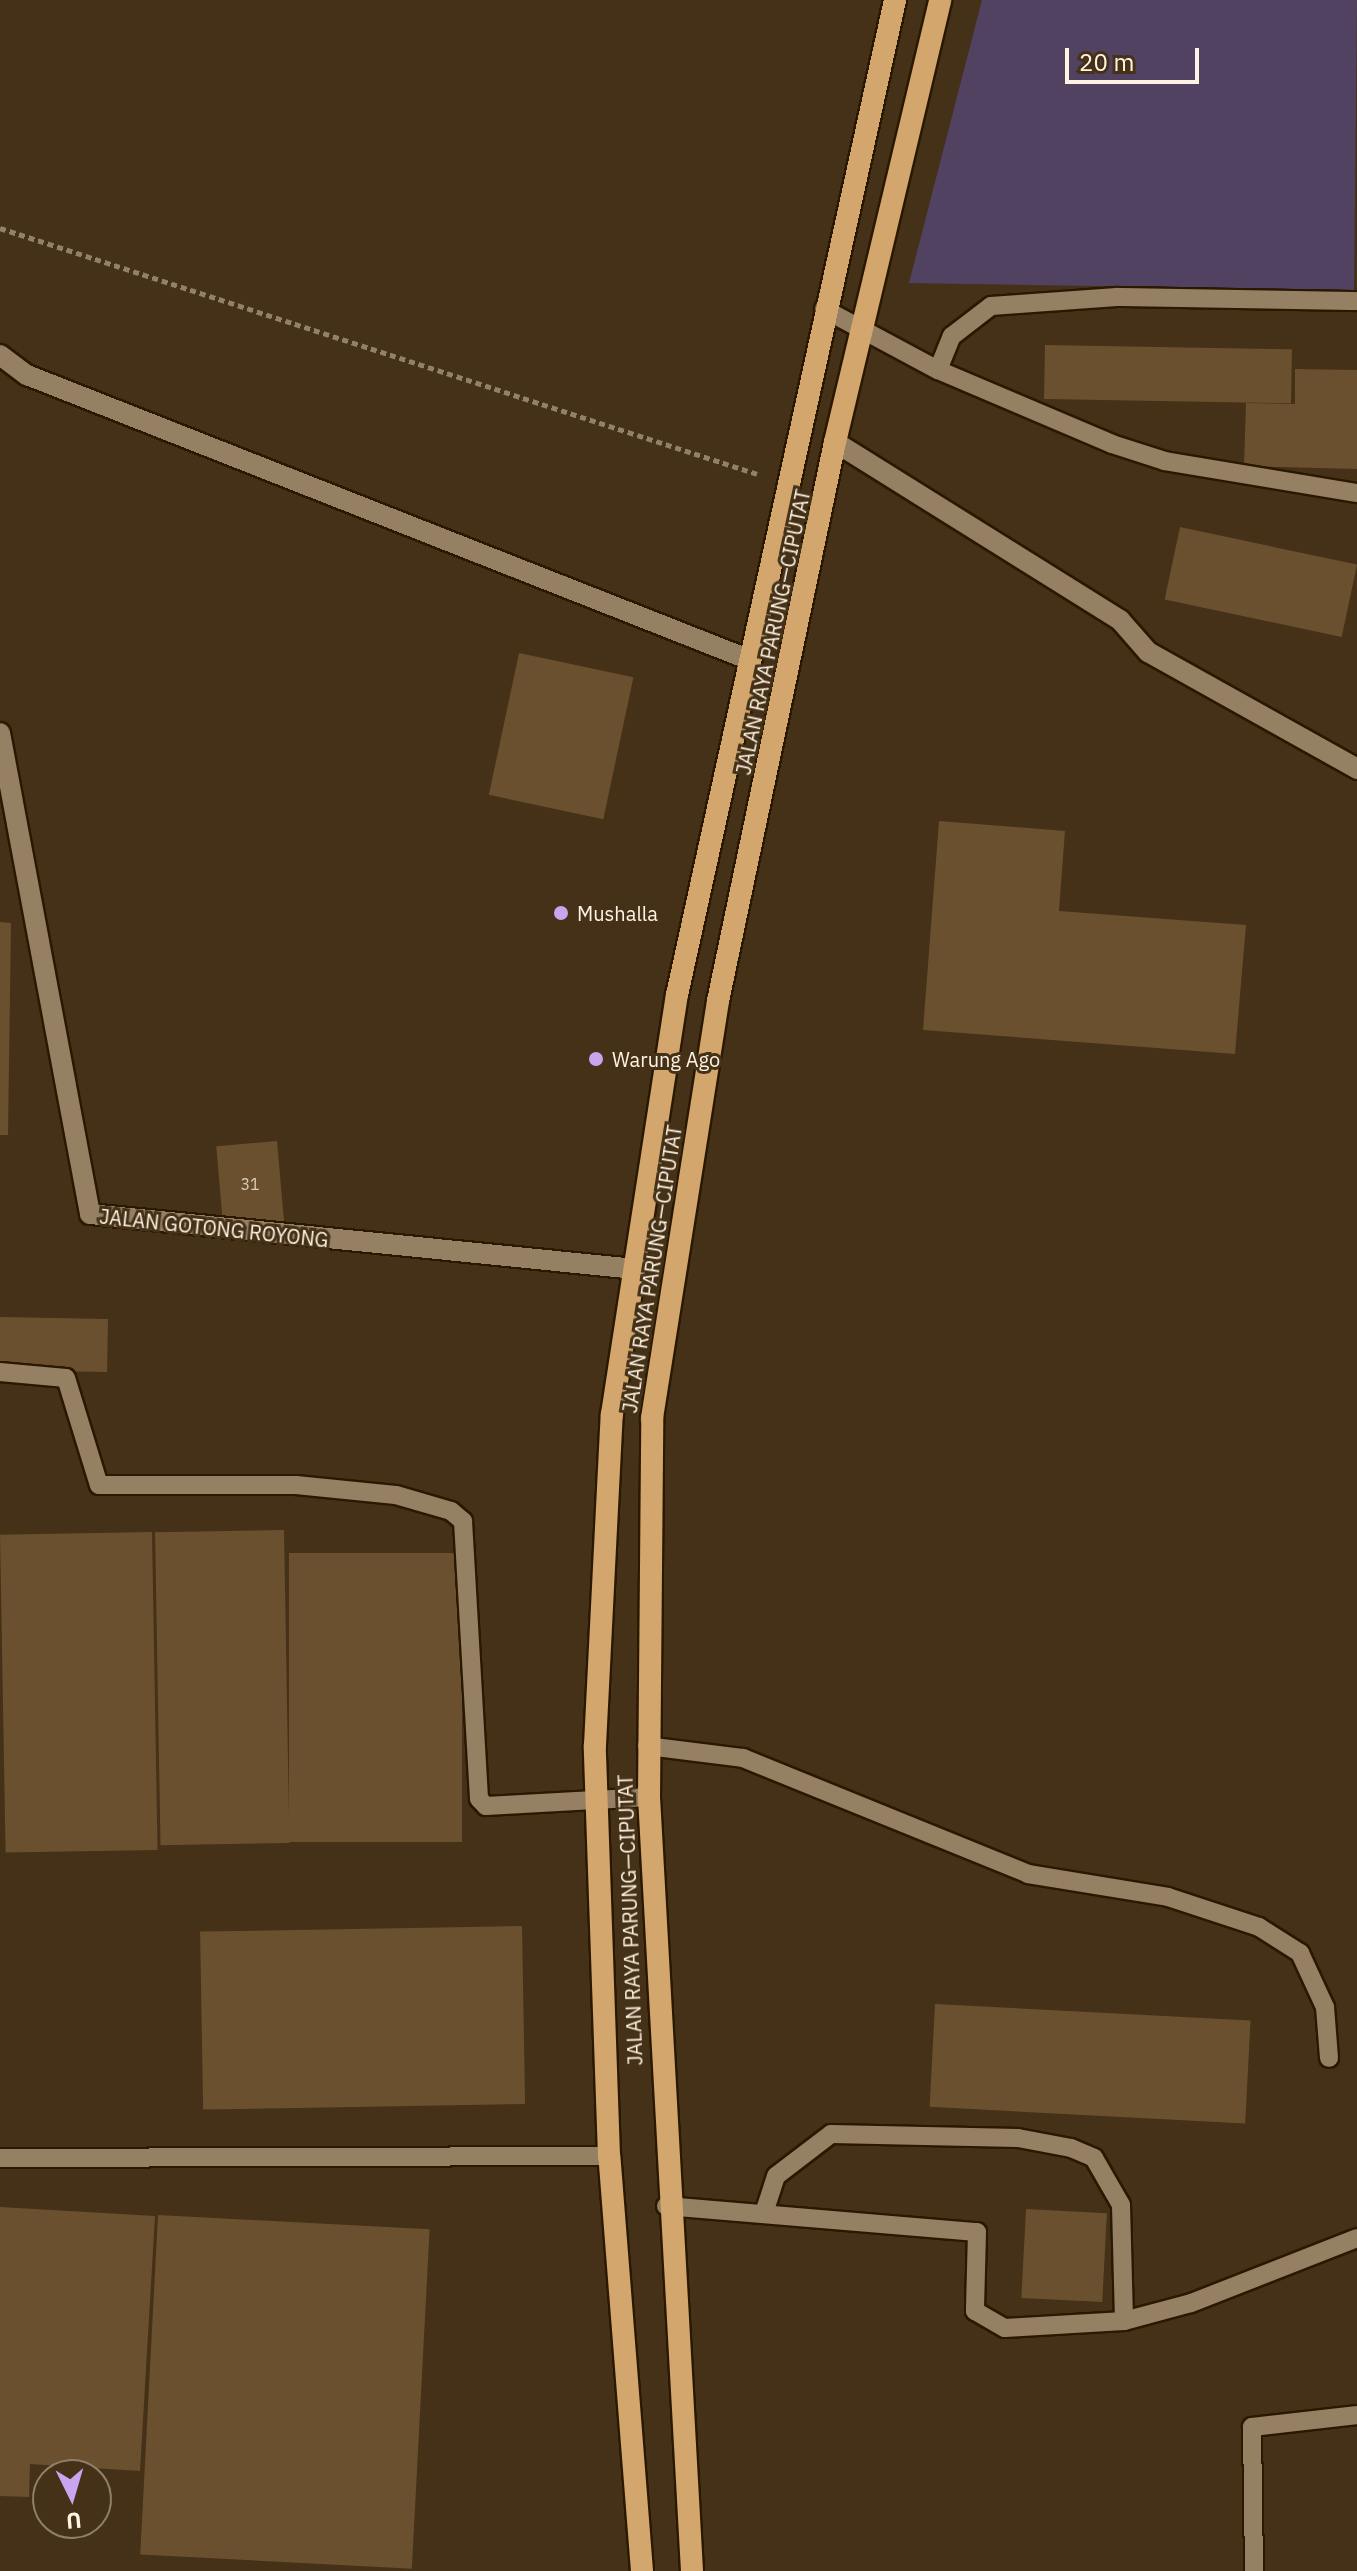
<!DOCTYPE html>
<meta charset="utf-8">
<style>
body{margin:0}
#map{position:relative;width:1357px;height:2571px;overflow:hidden;background:#443117;font-family:"IBM Plex Sans",sans-serif}
div>[style]{position:absolute}
[style*='--x']{left:calc(var(--x)*1px);top:calc(var(--y)*1px);width:calc(var(--w)*1px);rotate:calc(var(--a)*1deg)}
.green>*{inset:0;background:#524262}
.building>*{inset:0;background:#6a502e;transform-origin:0 0}
.path>*{height:5px;margin-top:-2.5px;transform-origin:0;background:repeating-linear-gradient(90deg,#91806a 0 6px,transparent 0 10px)}
.roads{filter:drop-shadow(2px 0 #2a1800) drop-shadow(-2px 0 #2a1800) drop-shadow(0 2px #2a1800) drop-shadow(0 -2px #2a1800)}
.service>*{height:18px;margin:-9px;padding:0 9px;transform-origin:9px;border-radius:9px;background:#968064}
.minor>*{height:20px;margin:-10px;padding:0 10px;transform-origin:10px;border-radius:10px;background:#968064}
.trunk>*{height:22px;margin:-11px;padding:0 11px;transform-origin:11px;border-radius:11px;background:#d2a66d}
.dots>*{width:22px;height:22px;translate:-50% -50%;box-sizing:border-box;border:4px solid #443117;border-radius:50%}
span{translate:-50% -50%;white-space:nowrap;text-align:center;line-height:1.15;-webkit-text-stroke:6px #443117;paint-order:stroke}
.number-label{font-size:16px;color:#dacab6}
.number-label span{-webkit-text-stroke-width:0}
.street-label{font-size:20px;color:#fff3e3}
.poi-label{font-size:20px;color:#fff3e3}
.left{translate:0 -50%;text-align:left}
.north{position:absolute;left:32px;top:2459px;width:80px;height:80px;box-sizing:border-box;background:#443117;border:2px solid #8f7f69;border-radius:50%;rotate:175deg;font-size:22px;font-weight:700;line-height:32px;text-align:center;color:#fff3e3}
.north::after{content:'';display:block;margin:auto;width:28px;height:36px;background:#c9a5ee;clip-path:polygon(50% 0,100% 100%,50% 72%,0 100%)}
.scale{position:absolute;left:1065px;top:48px;width:134px;height:36px;box-sizing:border-box;border:4px solid #fff3e3;border-top:0;padding-left:10px;font-size:24px;line-height:28px;white-space:nowrap;color:#fff3e3;-webkit-text-stroke:6px #443117;paint-order:stroke}
</style>
<div id="map">
<div class="green">
<i style="clip-path:polygon(982px 0,1357px 0,1354px 290px,909px 283px)"></i>
</div>
<div class="building">
<i style="left:1045px;top:345px;width:247px;height:54px;rotate:1deg"></i>
<i style="clip-path:polygon(1295px 369px,1357px 370px,1357px 469px,1244px 466px,1246px 403px,1295px 404px)"></i>
<i style="left:1180px;top:527px;width:181px;height:74px;rotate:12deg"></i>
<i style="left:519px;top:653px;width:117px;height:145px;rotate:12deg"></i>
<i style="clip-path:polygon(939px 821px,1065px 831px,1059px 911px,1246px 925px,1235px 1054px,923px 1030px)"></i>
<i style="clip-path:polygon(0 922px,11px 923px,8px 1135px,0 1135px)"></i>
<i style="left:277px;top:1141px;width:81px;height:61px;rotate:85deg"></i>
<i style="left:0;top:1317px;width:108px;height:53px;rotate:1deg"></i>
<i style="left:284px;top:1530px;width:313px;height:129px;rotate:89deg"></i>
<i style="left:152px;top:1532px;width:318px;height:152px;rotate:89deg"></i>
<i style="left:289px;top:1553px;width:173px;height:289px"></i>
<i style="left:522px;top:1926px;width:178px;height:322px;rotate:89deg"></i>
<i style="left:935px;top:2004px;width:316px;height:103px;rotate:3deg"></i>
<i style="clip-path:polygon(0 2207px,155px 2216px,140px 2471px,30px 2464px,29px 2497px,0 2496px)"></i>
<i style="left:1026px;top:2209px;width:81px;height:89px;rotate:3deg"></i>
<i style="left:158px;top:2215px;width:272px;height:340px;rotate:3deg"></i>
</div>
<div class="path">
<i style="--x:0;--y:228;--w:796;--a:18"></i>
</div>
<div class="roads">
<div class="service">
<i style="--x:824;--y:309;--w:129;--a:28.2"></i>
<i style="--x:938;--y:370;--w:189;--a:23"></i>
<i style="--x:1112;--y:444;--w:56;--a:17.8"></i>
<i style="--x:1165;--y:461;--w:195;--a:9.5"></i>
<i style="--x:938;--y:370;--w:37;--a:-68"></i>
<i style="--x:952;--y:336;--w:49;--a:-37.6"></i>
<i style="--x:991;--y:306;--w:126;--a:-4.1"></i>
<i style="--x:1117;--y:297;--w:240;--a:1"></i>
<i style="--x:0;--y:1372;--w:66;--a:5.2"></i>
<i style="--x:66;--y:1378;--w:112;--a:72.9"></i>
<i style="--x:99;--y:1485;--w:197;--a:0"></i>
<i style="--x:296;--y:1485;--w:100;--a:5.7"></i>
<i style="--x:396;--y:1495;--w:57;--a:16.2"></i>
<i style="--x:451;--y:1511;--w:16;--a:40"></i>
<i style="--x:463;--y:1521;--w:278;--a:86.7"></i>
<i style="--x:479;--y:1799;--w:10;--a:45"></i>
<i style="--x:486;--y:1806;--w:163;--a:-3.2"></i>
<i style="--x:647;--y:1746;--w:97;--a:7.1"></i>
<i style="--x:743;--y:1758;--w:308;--a:22.1"></i>
<i style="--x:1028;--y:1874;--w:142;--a:9.3"></i>
<i style="--x:1168;--y:1897;--w:96;--a:18.2"></i>
<i style="--x:1259;--y:1927;--w:49;--a:32.4"></i>
<i style="--x:1300;--y:1953;--w:60;--a:65.2"></i>
<i style="--x:1325;--y:2007;--w:51;--a:85.5"></i>
<i style="--x:0;--y:2158;--w:609;--a:-0.19"></i>
<i style="--x:666;--y:2206;--w:312;--a:4.8"></i>
<i style="--x:977;--y:2232;--w:79;--a:91.5"></i>
<i style="--x:975;--y:2311;--w:34;--a:30"></i>
<i style="--x:1005;--y:2328;--w:119;--a:-3.4"></i>
<i style="--x:1124;--y:2321;--w:69;--a:-15"></i>
<i style="--x:1191;--y:2303;--w:178;--a:-21.4"></i>
<i style="--x:764;--y:2213;--w:39;--a:-72"></i>
<i style="--x:776;--y:2176;--w:69;--a:-37.4"></i>
<i style="--x:831;--y:2134;--w:187;--a:1.2"></i>
<i style="--x:1018;--y:2138;--w:54;--a:10.7"></i>
<i style="--x:1071;--y:2148;--w:25;--a:23"></i>
<i style="--x:1094;--y:2158;--w:54;--a:60.1"></i>
<i style="--x:1121;--y:2205;--w:116;--a:88.5"></i>
<i style="--x:1254;--y:2571;--w:144;--a:-90.8"></i>
<i style="--x:1252;--y:2427;--w:106;--a:-6.5"></i>
</div>
<div class="minor">
<i style="--x:0;--y:355;--w:34;--a:37"></i>
<i style="--x:27;--y:375;--w:777;--a:21.51"></i>
<i style="--x:835;--y:442;--w:336;--a:32"></i>
<i style="--x:1120;--y:620;--w:43;--a:48.8"></i>
<i style="--x:1148;--y:652;--w:240;--a:29.2"></i>
<i style="--x:0;--y:733;--w:489;--a:79.4"></i>
<i style="--x:90;--y:1214;--w:548;--a:5.76"></i>
</div>
<div class="trunk">
<i style="--x:642;--y:2571;--w:416;--a:-94.5"></i>
<i style="--x:609;--y:2156;--w:411;--a:-92"></i>
<i style="--x:595;--y:1745;--w:331;--a:-87.1"></i>
<i style="--x:612;--y:1414;--w:424;--a:-81.2"></i>
<i style="--x:677;--y:995;--w:1019;--a:-77.64"></i>
<i style="--x:692;--y:2571;--w:775;--a:-93.18"></i>
<i style="--x:649;--y:1797;--w:379;--a:-89.5"></i>
<i style="--x:652;--y:1418;--w:422;--a:-81"></i>
<i style="--x:718;--y:1001;--w:571;--a:-78.18"></i>
<i style="--x:835;--y:442;--w:454;--a:-76.6"></i>
</div>
</div>
<div class="dots">
<i style="left:561px;top:913px;background:#c9a5ee"></i>
<i style="left:596px;top:1059px;background:#c9a5ee"></i>
</div>
<div class="number-label">
<span style="left:250px;top:1184px">31</span>
</div>
<div class="street-label">
<span style="left:773px;top:632px;rotate:-78deg">JALAN RAYA PARUNG—CIPUTAT</span>
<span style="left:214px;top:1228px;rotate:6deg">JALAN GOTONG ROYONG</span>
<span style="left:652px;top:1269px;rotate:-81deg">JALAN RAYA PARUNG—CIPUTAT</span>
<span style="left:630px;top:1920px;rotate:-92deg">JALAN RAYA PARUNG—CIPUTAT</span>
</div>
<div class="poi-label">
<span class="left" style="left:577px;top:913px">Mushalla</span>
<span class="left" style="left:612px;top:1059px">Warung Ago</span>
</div>
<div class="north">U</div>
<div class="scale">20 m</div>
</div>
